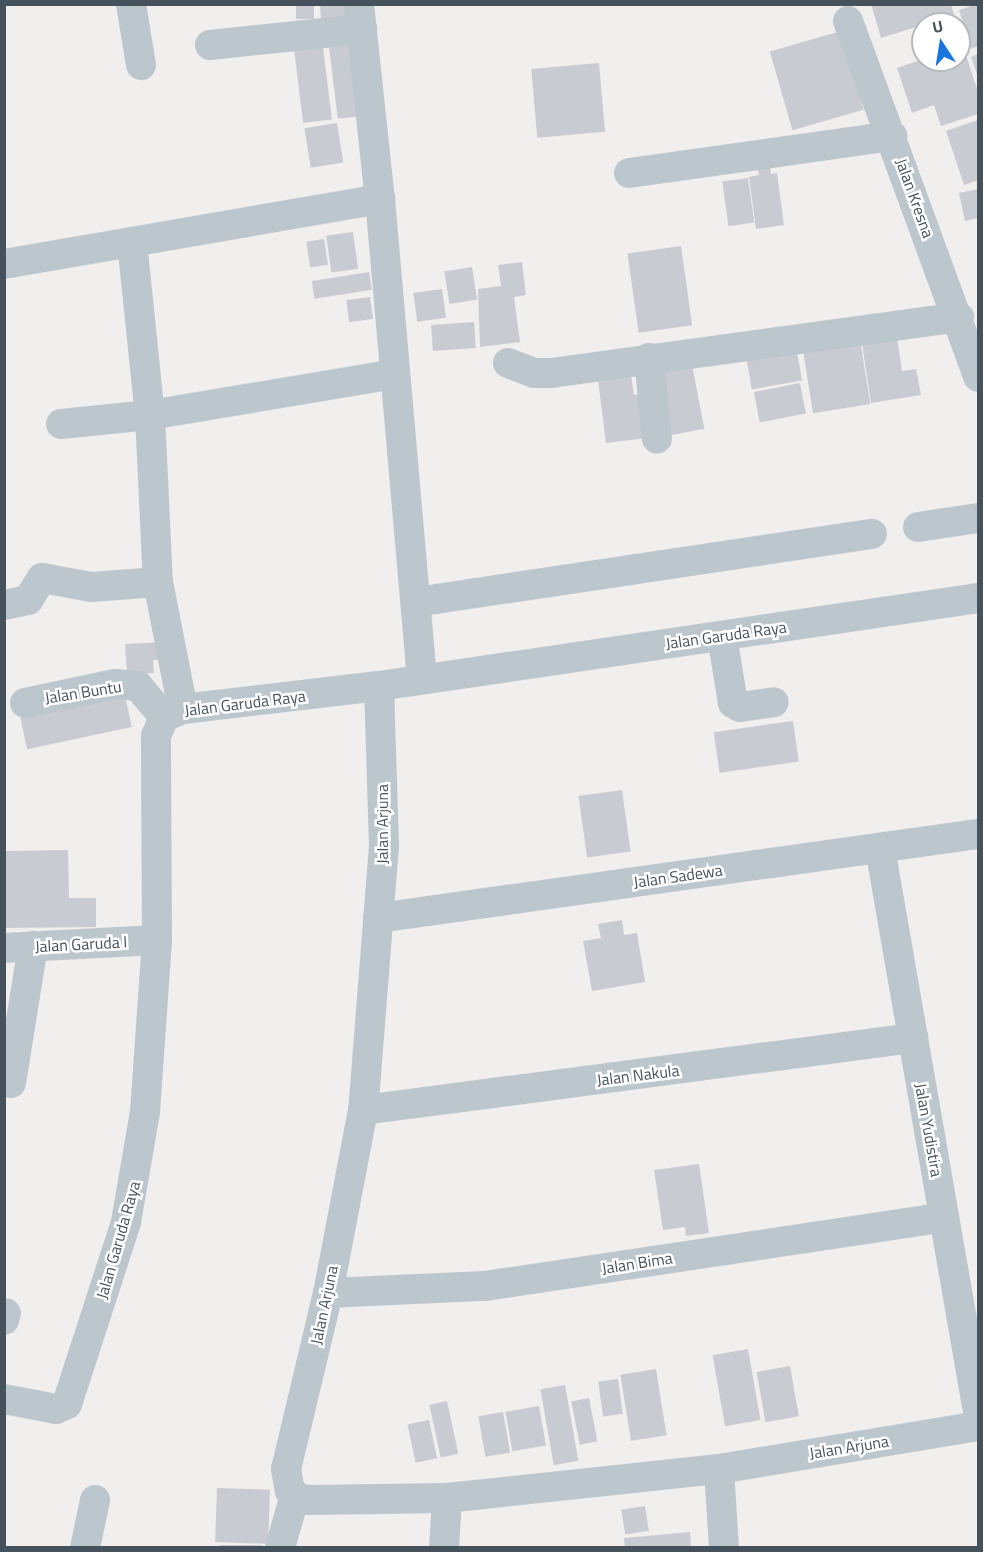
<!DOCTYPE html>
<style>
body{margin:0}
#map{position:relative;width:983px;height:1552px;overflow:hidden;background:#f1eeee;font-family:"Titillium Web",sans-serif}
div>[style]{position:absolute}
[style*='--x']{left:calc(var(--x)*1px);top:calc(var(--y)*1px);width:calc(var(--w)*1px);rotate:calc(var(--a)*1deg)}
.building>*{inset:0;background:#c8cbd1;transform-origin:0 0}
.minor>*{height:30px;margin:-15px;padding:0 15px;transform-origin:15px;border-radius:15px;background:#bcc6cd}
span{translate:-50% -50%;white-space:nowrap;text-align:center;line-height:1.15;-webkit-text-stroke:5px #fff;paint-order:stroke}
.street-label{font-size:16px;color:#46525b}
.frame{position:absolute;inset:0;border:6px solid #46525b;pointer-events:none}
.north{position:absolute;left:911px;top:12px;width:60px;height:60px;box-sizing:border-box;background:#fff;border:2px solid #b5babd;border-radius:50%;rotate:348deg;font-size:16px;font-weight:700;line-height:24px;text-align:center;color:#46525b}
.north::after{content:'';display:block;margin:auto;width:21px;height:27px;background:#1a76df;clip-path:polygon(50% 0,100% 100%,50% 72%,0 100%)}
</style>
<div id="map">
<div class="building">
<i style="left:296px;top:4px;width:18px;height:15px"></i>
<i style="clip-path:polygon(320px 4px,352px 4px,353px 17px,321px 19px)"></i>
<i style="clip-path:polygon(871px 4px,951px 4px,954px 15px,881px 38px)"></i>
<i style="clip-path:polygon(978px 4px,978px 46px,971px 49px,959px 10px)"></i>
<i style="left:841px;top:31px;width:82px;height:74px;rotate:74deg"></i>
<i style="left:355px;top:37px;width:79px;height:27px;rotate:83deg"></i>
<i style="left:322px;top:39px;width:81px;height:29px;rotate:83deg"></i>
<i style="clip-path:polygon(963px 46px,978px 92px,978px 114px,941px 126px,934px 105px,912px 113px,897px 68px,923px 59px,959px 60px,959px 47px)"></i>
<i style="clip-path:polygon(978px 54px,978px 77px,971px 57px)"></i>
<i style="left:599px;top:63px;width:69px;height:68px;rotate:85deg"></i>
<i style="clip-path:polygon(978px 120px,978px 180px,964px 185px,946px 131px)"></i>
<i style="left:337px;top:123px;width:40px;height:33px;rotate:81deg"></i>
<i style="clip-path:polygon(770px 167px,771px 174px,777px 173px,784px 225px,756px 229px,749px 177px,759px 175px,757px 168px)"></i>
<i style="left:748px;top:178px;width:45px;height:26px;rotate:82deg"></i>
<i style="clip-path:polygon(978px 189px,978px 218px,965px 221px,959px 193px)"></i>
<i style="left:353px;top:232px;width:37px;height:27px;rotate:82deg"></i>
<i style="left:324px;top:239px;width:26px;height:18px;rotate:81deg"></i>
<i style="left:681px;top:246px;width:80px;height:54px;rotate:82deg"></i>
<i style="clip-path:polygon(522px 262px,526px 295px,514px 297px,520px 342px,480px 347px,478px 289px,501px 286px,498px 265px)"></i>
<i style="left:472px;top:267px;width:33px;height:28px;rotate:81deg"></i>
<i style="left:369px;top:272px;width:18px;height:58px;rotate:81deg"></i>
<i style="left:442px;top:289px;width:29px;height:29px;rotate:82deg"></i>
<i style="left:370px;top:297px;width:22px;height:24px;rotate:82deg"></i>
<i style="left:474px;top:322px;width:26px;height:43px;rotate:86deg"></i>
<i style="left:859px;top:333px;width:72px;height:58px;rotate:81deg"></i>
<i style="clip-path:polygon(897px 337px,902px 371px,916px 369px,921px 395px,871px 403px,862px 343px)"></i>
<i style="left:797px;top:352px;width:29px;height:51px;rotate:80deg"></i>
<i style="left:691px;top:360px;width:70px;height:36px;rotate:79deg"></i>
<i style="clip-path:polygon(630px 368px,634px 395px,649px 392px,655px 437px,606px 443px,597px 372px)"></i>
<i style="left:800px;top:383px;width:31px;height:47px;rotate:79deg"></i>
<i style="clip-path:polygon(164px 642px,164px 660px,153px 660px,154px 673px,127px 675px,125px 644px)"></i>
<i style="left:123px;top:686px;width:42px;height:107px;rotate:78deg"></i>
<i style="left:793px;top:721px;width:41px;height:80px;rotate:82deg"></i>
<i style="left:622px;top:790px;width:62px;height:44px;rotate:82deg"></i>
<i style="clip-path:polygon(68px 850px,69px 898px,96px 898px,96px 927px,4px 928px,4px 851px)"></i>
<i style="clip-path:polygon(622px 920px,624px 935px,637px 933px,645px 982px,592px 991px,583px 941px,601px 938px,598px 924px)"></i>
<i style="clip-path:polygon(699px 1164px,709px 1233px,686px 1236px,685px 1227px,663px 1230px,654px 1170px)"></i>
<i style="left:748px;top:1349px;width:72px;height:36px;rotate:80deg"></i>
<i style="left:790px;top:1366px;width:51px;height:34px;rotate:80deg"></i>
<i style="left:656px;top:1369px;width:67px;height:36px;rotate:81deg"></i>
<i style="left:618px;top:1379px;width:35px;height:20px;rotate:82deg"></i>
<i style="left:565px;top:1385px;width:77px;height:25px;rotate:80deg"></i>
<i style="left:589px;top:1398px;width:44px;height:18px;rotate:79deg"></i>
<i style="left:447px;top:1401px;width:54px;height:18px;rotate:78deg"></i>
<i style="left:539px;top:1406px;width:40px;height:34px;rotate:80deg"></i>
<i style="left:503px;top:1412px;width:41px;height:25px;rotate:80deg"></i>
<i style="left:429px;top:1420px;width:39px;height:22px;rotate:78deg"></i>
<i style="left:217px;top:1488px;width:53px;height:54px;rotate:2deg"></i>
<i style="left:645px;top:1506px;width:25px;height:24px;rotate:81deg"></i>
<i style="clip-path:polygon(690px 1532px,691px 1548px,625px 1548px,624px 1538px)"></i>
<i style="left:220px;top:1545px;width:42px;height:3px"></i>
</div>
<div class="minor">
<i style="--x:131;--y:4;--w:62;--a:80.7"></i>
<i style="--x:359;--y:4;--w:196;--a:83.9"></i>
<i style="--x:380;--y:199;--w:481;--a:85"></i>
<i style="--x:848;--y:21;--w:379;--a:69.9"></i>
<i style="--x:210;--y:45;--w:153;--a:-6"></i>
<i style="--x:629;--y:173;--w:266;--a:-8"></i>
<i style="--x:132;--y:242;--w:174;--a:84.1"></i>
<i style="--x:150;--y:415;--w:167;--a:87.3"></i>
<i style="--x:158;--y:582;--w:129;--a:78.9"></i>
<i style="--x:4;--y:264;--w:382;--a:-9.8"></i>
<i style="--x:649;--y:358;--w:81;--a:84.4"></i>
<i style="--x:508;--y:363;--w:28;--a:21"></i>
<i style="--x:534;--y:373;--w:17;--a:0"></i>
<i style="--x:551;--y:373;--w:412;--a:-7.8"></i>
<i style="--x:61;--y:424;--w:89;--a:-5.8"></i>
<i style="--x:150;--y:415;--w:248;--a:-9.5"></i>
<i style="--x:918;--y:527;--w:61;--a:-8.5"></i>
<i style="--x:416;--y:602;--w:461;--a:-8.5"></i>
<i style="--x:4;--y:605;--w:25;--a:-12"></i>
<i style="--x:28;--y:600;--w:26;--a:-58"></i>
<i style="--x:42;--y:578;--w:50;--a:10.4"></i>
<i style="--x:91;--y:587;--w:67;--a:-4.3"></i>
<i style="--x:722;--y:636;--w:68;--a:80.7"></i>
<i style="--x:733;--y:703;--w:8;--a:30"></i>
<i style="--x:740;--y:707;--w:34;--a:-8"></i>
<i style="--x:379;--y:686;--w:160;--a:88.2"></i>
<i style="--x:384;--y:846;--w:265;--a:94.5"></i>
<i style="--x:363;--y:1110;--w:186;--a:100.8"></i>
<i style="--x:328;--y:1293;--w:181;--a:103.4"></i>
<i style="--x:286;--y:1469;--w:22;--a:80"></i>
<i style="--x:290;--y:1491;--w:13;--a:39"></i>
<i style="--x:300;--y:1499;--w:11;--a:5"></i>
<i style="--x:311;--y:1500;--w:136;--a:-0.8"></i>
<i style="--x:447;--y:1498;--w:274;--a:-6.1"></i>
<i style="--x:719;--y:1469;--w:263;--a:-9.4"></i>
<i style="--x:25;--y:703;--w:92;--a:-11.9"></i>
<i style="--x:115;--y:684;--w:23;--a:5"></i>
<i style="--x:138;--y:686;--w:40;--a:50"></i>
<i style="--x:880;--y:848;--w:572;--a:80.14"></i>
<i style="--x:378;--y:918;--w:606;--a:-7.97"></i>
<i style="--x:4;--y:948;--w:153;--a:-3"></i>
<i style="--x:11;--y:1083;--w:139;--a:-80.9"></i>
<i style="--x:363;--y:1110;--w:555;--a:-7.46"></i>
<i style="--x:328;--y:1293;--w:157;--a:-2.6"></i>
<i style="--x:485;--y:1286;--w:464;--a:-8.5"></i>
<i style="--x:4;--y:1320;--w:7;--a:-74"></i>
<i style="--x:4;--y:1399;--w:53;--a:10.9"></i>
<i style="--x:56;--y:1409;--w:12;--a:-24"></i>
<i style="--x:67;--y:1404;--w:191;--a:-72"></i>
<i style="--x:126;--y:1222;--w:112;--a:-80.2"></i>
<i style="--x:145;--y:1112;--w:172;--a:-86"></i>
<i style="--x:157;--y:940;--w:204;--a:-90.3"></i>
<i style="--x:156;--y:736;--w:21;--a:-67"></i>
<i style="--x:164;--y:717;--w:21;--a:-23"></i>
<i style="--x:183;--y:709;--w:197;--a:-6.7"></i>
<i style="--x:379;--y:686;--w:605;--a:-8.36"></i>
<i style="--x:719;--y:1469;--w:79;--a:86.4"></i>
<i style="--x:85;--y:1548;--w:49;--a:-78.2"></i>
<i style="--x:280;--y:1548;--w:55;--a:-74.2"></i>
<i style="--x:444;--y:1548;--w:50;--a:-86.6"></i>
</div>
<div class="street-label">
<span style="left:915px;top:198px;rotate:70deg">Jalan Kresna</span>
<span style="left:726px;top:635px;rotate:-8deg">Jalan Garuda Raya</span>
<span style="left:83px;top:692px;rotate:-9deg">Jalan Buntu</span>
<span style="left:245px;top:703px;rotate:-7deg">Jalan Garuda Raya</span>
<span style="left:382px;top:824px;rotate:-90deg">Jalan Arjuna</span>
<span style="left:678px;top:876px;rotate:-8deg">Jalan Sadewa</span>
<span style="left:81px;top:944px;rotate:-3deg">Jalan Garuda I</span>
<span style="left:638px;top:1075px;rotate:-7deg">Jalan Nakula</span>
<span style="left:929px;top:1130px;rotate:80deg">Jalan Yudistira</span>
<span style="left:118px;top:1240px;rotate:-74deg">Jalan Garuda Raya</span>
<span style="left:637px;top:1263px;rotate:-9deg">Jalan Bima</span>
<span style="left:324px;top:1305px;rotate:-78deg">Jalan Arjuna</span>
<span style="left:849px;top:1447px;rotate:-9deg">Jalan Arjuna</span>
</div>
<div class="frame"></div>
<div class="north">U</div>
</div>
